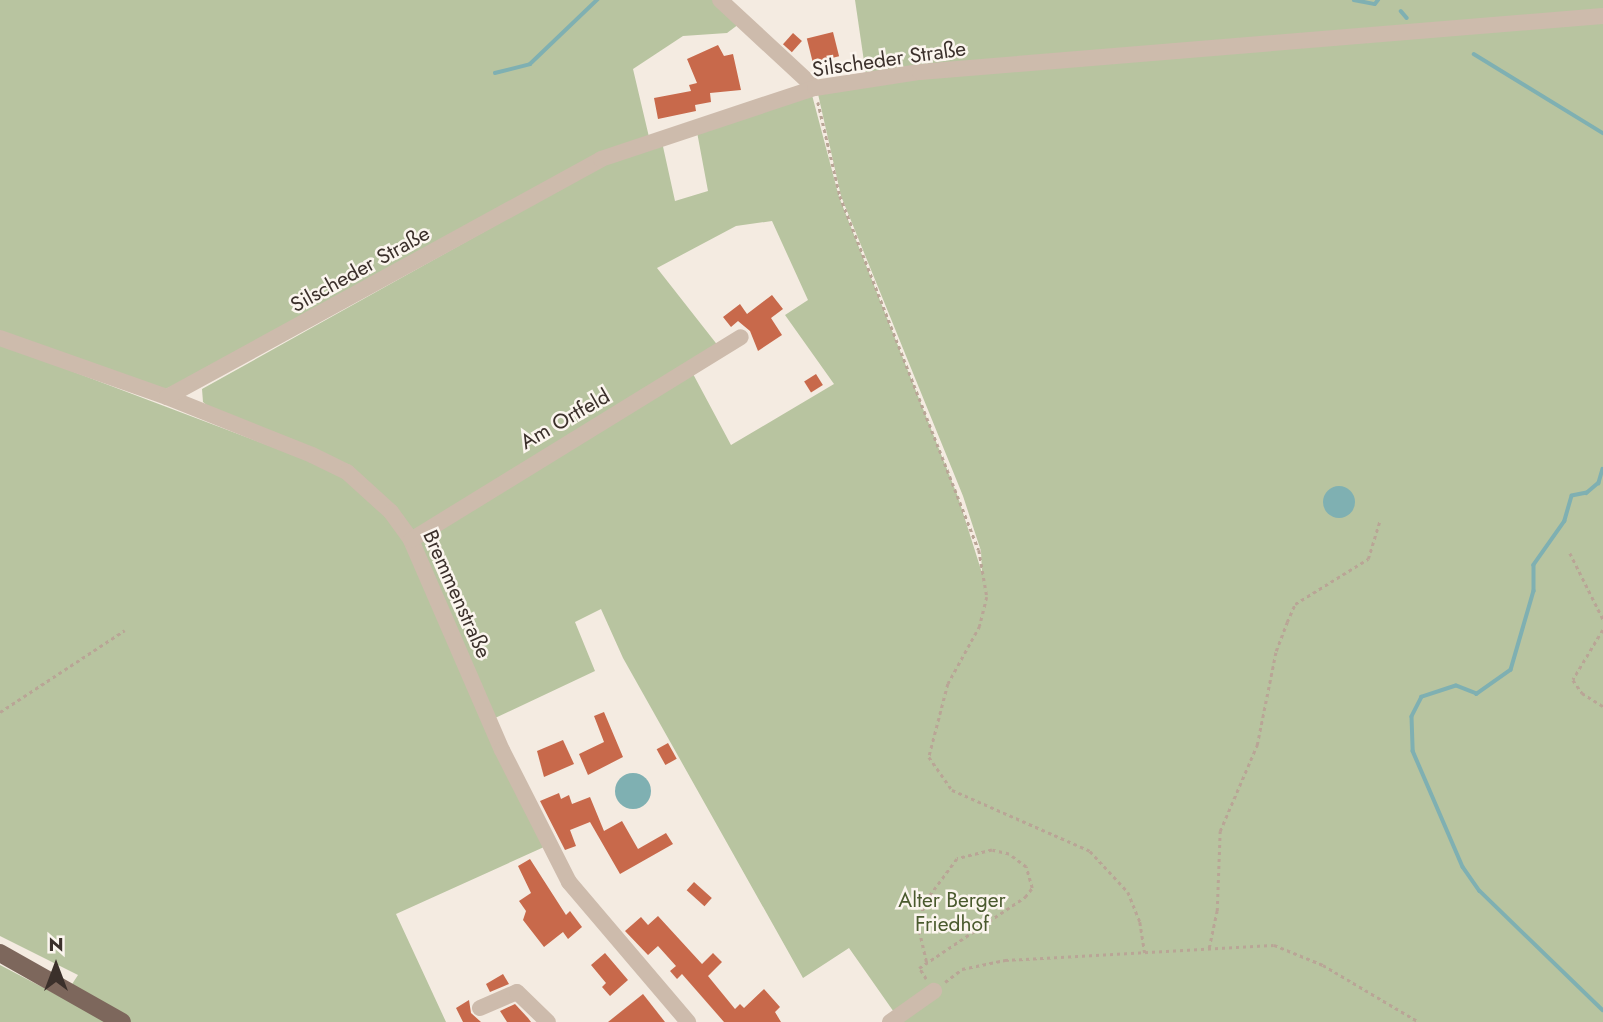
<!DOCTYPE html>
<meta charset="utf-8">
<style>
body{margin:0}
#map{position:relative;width:1603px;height:1022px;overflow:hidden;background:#f4ebe1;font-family:Jost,sans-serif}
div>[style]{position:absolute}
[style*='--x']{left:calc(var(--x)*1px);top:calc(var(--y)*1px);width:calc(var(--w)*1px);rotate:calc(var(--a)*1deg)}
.green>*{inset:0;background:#b8c4a0}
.water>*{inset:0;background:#7fb0b2}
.round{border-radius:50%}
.stream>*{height:3.5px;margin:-1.75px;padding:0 1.75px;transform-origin:1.75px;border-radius:1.75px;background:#7fb0b2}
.building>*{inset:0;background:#c8694b;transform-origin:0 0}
.path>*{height:2.5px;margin-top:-1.25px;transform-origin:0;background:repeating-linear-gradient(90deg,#b9a596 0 3.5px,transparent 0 7px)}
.minor>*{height:16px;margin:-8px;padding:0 8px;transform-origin:8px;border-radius:8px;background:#cdbbac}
.major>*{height:18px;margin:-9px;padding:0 9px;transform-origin:9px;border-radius:9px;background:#7d675c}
span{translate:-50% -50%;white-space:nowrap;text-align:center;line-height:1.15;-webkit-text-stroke:5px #fbf5ee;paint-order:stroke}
.street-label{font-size:21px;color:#3b302b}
.park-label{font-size:21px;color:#4a5a2e}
.north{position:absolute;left:21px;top:931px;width:70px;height:70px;-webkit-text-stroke:5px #fbf5ee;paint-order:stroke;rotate:0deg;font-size:19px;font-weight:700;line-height:28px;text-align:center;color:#3b302b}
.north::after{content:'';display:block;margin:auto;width:24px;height:32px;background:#3b302b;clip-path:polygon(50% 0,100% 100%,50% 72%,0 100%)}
</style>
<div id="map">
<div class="green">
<i style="clip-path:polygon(0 0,717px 0,739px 24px,727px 33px,683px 36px,633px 69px,649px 137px,211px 371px,165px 389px,0 334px)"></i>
<i style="clip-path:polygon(855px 0,1603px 0,1603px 12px,866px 75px)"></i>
<i style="clip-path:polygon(1603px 21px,1603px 1022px,895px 1022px,896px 1015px,849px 948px,803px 978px,623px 658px,601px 609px,575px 622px,595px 671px,493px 719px,417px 539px,692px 372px,731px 445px,834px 384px,785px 315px,808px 300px,772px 221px,736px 226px,657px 268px,719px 347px,413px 532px,382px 495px,217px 414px,203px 402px,202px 389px,600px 167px,662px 142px,675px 201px,708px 191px,697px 132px,812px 95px,839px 197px,958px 497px,982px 573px,981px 551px,963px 496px,841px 196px,818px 94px,921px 79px)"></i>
<i style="clip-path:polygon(0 344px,336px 471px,378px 505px,405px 540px,544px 847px,396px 914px,446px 1022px,0 1022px,0 965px,63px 998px,78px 975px,0 936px)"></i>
</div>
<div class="water">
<i class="round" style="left:1323px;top:486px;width:32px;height:32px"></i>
<i class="round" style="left:615px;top:773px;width:36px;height:36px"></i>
</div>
<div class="stream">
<i style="--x:1354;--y:0;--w:21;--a:11"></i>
<i style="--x:1375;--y:4;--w:5;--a:-53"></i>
<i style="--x:1401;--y:11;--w:9;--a:49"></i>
<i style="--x:1474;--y:54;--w:151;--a:31.5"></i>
<i style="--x:495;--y:73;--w:36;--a:-14"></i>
<i style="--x:530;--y:64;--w:93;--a:-43.7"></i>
<i style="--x:1603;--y:469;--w:15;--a:106"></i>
<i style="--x:1599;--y:483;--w:16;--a:140"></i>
<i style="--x:1587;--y:493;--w:15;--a:169"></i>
<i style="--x:1572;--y:496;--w:26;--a:106"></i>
<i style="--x:1565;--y:521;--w:54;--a:125.2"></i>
<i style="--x:1534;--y:565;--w:26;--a:90"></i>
<i style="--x:1534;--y:591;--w:82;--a:106.2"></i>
<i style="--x:1511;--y:670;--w:42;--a:144.8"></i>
<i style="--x:1477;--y:694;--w:22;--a:-159"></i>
<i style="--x:1456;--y:686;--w:36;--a:162"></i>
<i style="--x:1422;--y:697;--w:22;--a:117"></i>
<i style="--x:1412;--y:717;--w:34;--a:88"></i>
<i style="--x:1413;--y:751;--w:126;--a:66.7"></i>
<i style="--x:1463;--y:867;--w:29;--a:55"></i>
<i style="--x:1480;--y:891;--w:171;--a:44.1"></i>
</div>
<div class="building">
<i style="left:833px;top:32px;width:25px;height:27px;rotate:76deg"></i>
<i style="left:793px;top:33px;width:12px;height:15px;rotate:42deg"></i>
<i style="clip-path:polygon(718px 45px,724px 56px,733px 54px,741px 90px,710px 93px,711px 102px,695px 105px,696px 111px,658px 119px,654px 98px,691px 91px,689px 85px,697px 83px,687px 59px)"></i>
<i style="clip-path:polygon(772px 295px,783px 309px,771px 318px,782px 335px,758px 351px,750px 331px,738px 321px,731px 327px,723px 317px,740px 304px,747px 314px)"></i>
<i style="left:816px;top:374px;width:13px;height:14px;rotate:58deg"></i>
<i style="clip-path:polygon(604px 712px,623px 757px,588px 775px,579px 754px,604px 742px,594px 716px)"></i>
<i style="clip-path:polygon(563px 740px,574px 764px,544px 777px,537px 751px)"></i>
<i style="left:668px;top:743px;width:18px;height:13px;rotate:61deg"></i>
<i style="clip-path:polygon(559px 793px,561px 799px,569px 795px,572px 804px,590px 797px,604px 831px,622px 821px,638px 849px,666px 833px,673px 844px,620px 874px,590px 822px,570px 830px,576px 846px,565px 850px,540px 801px)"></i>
<i style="clip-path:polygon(530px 859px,566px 915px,570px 911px,582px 927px,568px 939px,563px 932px,544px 947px,523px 920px,526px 911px,519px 901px,531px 893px,518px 866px)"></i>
<i style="left:694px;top:882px;width:24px;height:11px;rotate:42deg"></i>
<i style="clip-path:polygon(658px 916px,702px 964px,713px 953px,722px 962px,708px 976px,735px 1009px,740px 1004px,744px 1008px,764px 989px,780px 1007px,775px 1012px,781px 1022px,724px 1022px,682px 974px,677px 979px,670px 971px,676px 966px,658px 946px,648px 955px,625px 931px,641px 917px,648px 925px)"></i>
<i style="clip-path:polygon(605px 953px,628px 980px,610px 996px,602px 987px,606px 983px,591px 965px)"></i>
<i style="clip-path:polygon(503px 974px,509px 984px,490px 992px,486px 984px)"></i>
<i style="clip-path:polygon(643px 994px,665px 1022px,608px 1022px)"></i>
<i style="clip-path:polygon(469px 1000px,471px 1013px,481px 1022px,463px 1022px,456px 1008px)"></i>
<i style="clip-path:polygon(515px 1004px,528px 1018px,531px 1022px,507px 1022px,500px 1011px)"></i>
</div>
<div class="path">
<i style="--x:818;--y:102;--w:97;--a:76.8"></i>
<i style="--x:840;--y:196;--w:380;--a:68.6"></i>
<i style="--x:979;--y:550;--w:48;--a:80.3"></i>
<i style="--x:987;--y:597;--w:30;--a:104"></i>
<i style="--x:980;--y:626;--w:66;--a:118.9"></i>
<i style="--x:948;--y:684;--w:75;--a:104.6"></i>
<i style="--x:929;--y:757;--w:40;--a:55.1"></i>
<i style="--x:952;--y:790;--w:151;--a:23.8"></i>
<i style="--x:1090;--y:851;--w:56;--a:47.2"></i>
<i style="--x:1128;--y:892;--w:32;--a:68"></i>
<i style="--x:1140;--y:922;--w:31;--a:81"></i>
<i style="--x:1570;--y:553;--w:74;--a:63.4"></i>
<i style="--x:1603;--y:630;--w:58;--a:121"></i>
<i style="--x:1573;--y:680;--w:16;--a:55"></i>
<i style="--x:1582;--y:693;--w:25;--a:32"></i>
<i style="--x:0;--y:712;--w:149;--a:-33.3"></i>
<i style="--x:1209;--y:948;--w:38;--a:-78"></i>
<i style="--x:1217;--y:911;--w:80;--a:-87.9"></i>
<i style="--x:1220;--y:831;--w:94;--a:-66.7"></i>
<i style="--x:1257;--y:745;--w:96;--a:-78.6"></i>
<i style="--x:1276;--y:651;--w:31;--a:-69"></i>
<i style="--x:1287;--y:622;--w:20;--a:-66"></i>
<i style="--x:1295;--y:604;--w:86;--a:-31.7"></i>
<i style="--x:1368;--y:559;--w:41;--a:-72.9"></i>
<i style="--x:926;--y:979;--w:13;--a:-122"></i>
<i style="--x:919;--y:968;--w:128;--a:-33.8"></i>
<i style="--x:1025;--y:897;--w:11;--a:-52"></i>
<i style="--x:1032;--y:888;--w:22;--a:-106"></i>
<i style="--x:1026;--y:867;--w:21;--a:-143"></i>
<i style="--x:1009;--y:854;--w:17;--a:-167"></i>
<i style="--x:992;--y:850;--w:36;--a:166"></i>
<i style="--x:957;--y:859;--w:52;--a:126.4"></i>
<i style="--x:926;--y:901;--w:24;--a:109"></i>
<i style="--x:918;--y:924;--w:39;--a:77"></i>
<i style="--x:945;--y:982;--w:21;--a:-37"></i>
<i style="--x:962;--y:969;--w:44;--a:-11.8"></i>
<i style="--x:1005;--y:960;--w:269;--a:-3.2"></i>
<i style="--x:1274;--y:945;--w:53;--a:22.2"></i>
<i style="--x:1323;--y:965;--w:112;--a:30.7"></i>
</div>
<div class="minor">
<i style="--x:720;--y:0;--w:129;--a:42.8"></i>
<i style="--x:0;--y:338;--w:177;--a:19.5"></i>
<i style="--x:167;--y:397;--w:156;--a:21.8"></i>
<i style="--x:312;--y:455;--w:39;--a:26"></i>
<i style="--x:347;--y:472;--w:59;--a:42.3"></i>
<i style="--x:391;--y:512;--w:34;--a:54"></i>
<i style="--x:411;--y:540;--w:229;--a:66.6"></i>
<i style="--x:502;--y:750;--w:148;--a:63.1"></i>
<i style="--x:569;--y:882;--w:184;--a:49.6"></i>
<i style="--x:167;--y:397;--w:495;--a:-28.7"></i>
<i style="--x:601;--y:159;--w:225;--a:-18.4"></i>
<i style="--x:815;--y:88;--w:106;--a:-8.7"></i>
<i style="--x:920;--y:72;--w:685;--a:-4.69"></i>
<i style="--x:411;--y:540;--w:387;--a:-31.6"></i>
<i style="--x:480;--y:1008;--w:40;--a:-23.4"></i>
<i style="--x:517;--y:992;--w:43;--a:44.1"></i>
<i style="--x:890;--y:1022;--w:54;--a:-35.2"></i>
</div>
<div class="major">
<i style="--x:0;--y:953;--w:140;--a:29.5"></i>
</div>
<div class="street-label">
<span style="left:889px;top:59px;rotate:-8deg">Silscheder Straße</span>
<span style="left:360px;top:269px;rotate:-29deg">Silscheder Straße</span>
<span style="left:565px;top:419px;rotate:-30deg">Am Ortfeld</span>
<span style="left:457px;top:594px;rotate:66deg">Bremmenstraße</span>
</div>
<div class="park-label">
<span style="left:952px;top:912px">Alter Berger<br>Friedhof</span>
</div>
<div class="north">N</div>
</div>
